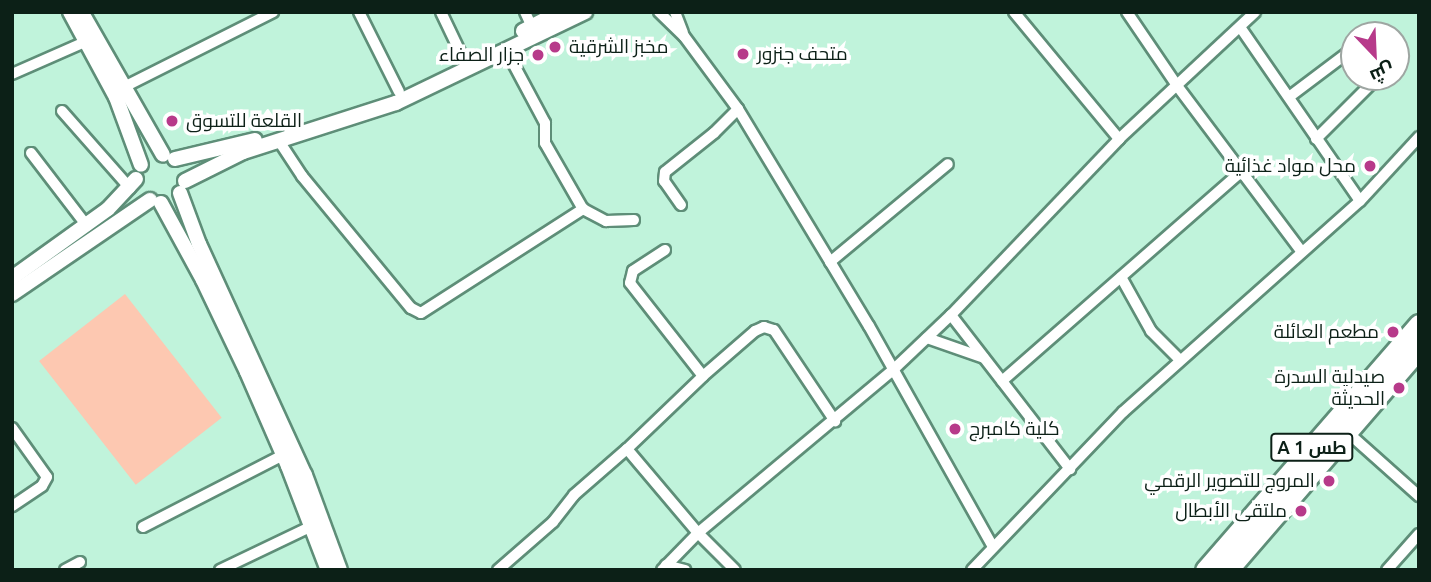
<!DOCTYPE html>
<meta charset="utf-8">
<style>
body{margin:0}
#map{position:relative;width:1431px;height:582px;overflow:hidden;background:#c0f3db;font-family:Ubuntu,Cairo,sans-serif}
div>[style]{position:absolute}
[style*='--x']{left:calc(var(--x)*1px);top:calc(var(--y)*1px);width:calc(var(--w)*1px);rotate:calc(var(--a)*1deg)}
.green>*{inset:0;background:#fdc8b1;transform-origin:0 0}
.roads{filter:drop-shadow(2px 0 #5e8e78) drop-shadow(-2px 0 #5e8e78) drop-shadow(0 2px #5e8e78) drop-shadow(0 -2px #5e8e78)}
.street>*{height:10px;margin:-5px;padding:0 5px;transform-origin:5px;border-radius:5px;background:#fff}
.secondary>*{height:14px;margin:-7px;padding:0 7px;transform-origin:7px;border-radius:7px;background:#fff}
.highway>*{height:19px;margin:-9.5px;padding:0 9.5px;transform-origin:9.5px;border-radius:9.5px;background:#fff}
.dots>*{width:19px;height:19px;translate:-50% -50%;box-sizing:border-box;border:4px solid #fff;border-radius:50%}
span{translate:-50% -50%;white-space:nowrap;text-align:center;line-height:1.15;-webkit-text-stroke:7px #fff;paint-order:stroke}
.shield-label span{padding:2px 5px;background:#fff;border:2px solid;border-radius:5px;-webkit-text-stroke-width:0}
.shield-label{font-size:18px;color:#0c2017;font-weight:700}
.poi-label{font-size:19px;color:#0c2017}
.left{translate:0 -50%;text-align:left}
.right{translate:-100% -50%;text-align:right}
.frame{position:absolute;inset:0;border:14px solid #0c2017;pointer-events:none}
.north{position:absolute;left:1340px;top:21px;width:70px;height:70px;box-sizing:border-box;background:#fff;border:2px solid #9ea6a2;border-radius:50%;rotate:157deg;font-size:19px;font-weight:700;line-height:28px;text-align:center;color:#0c2017}
.north::after{content:'';display:block;margin:auto;width:24px;height:32px;background:#b73a8a;clip-path:polygon(50% 0,100% 100%,50% 72%,0 100%)}
</style>
<div id="map">
<div class="green">
<i style="left:125px;top:294px;width:157px;height:109px;rotate:52deg"></i>
</div>
<div class="roads">
<div class="street">
<i style="--x:359;--y:12;--w:89;--a:63.4"></i>
<i style="--x:441;--y:12;--w:53;--a:64.4"></i>
<i style="--x:525;--y:12;--w:17;--a:65"></i>
<i style="--x:659;--y:12;--w:35;--a:44"></i>
<i style="--x:684;--y:36;--w:91;--a:53.5"></i>
<i style="--x:738;--y:109;--w:253;--a:58.9"></i>
<i style="--x:869;--y:326;--w:253;--a:60.7"></i>
<i style="--x:675;--y:12;--w:22;--a:69"></i>
<i style="--x:1014;--y:12;--w:165;--a:50.4"></i>
<i style="--x:1127;--y:12;--w:91;--a:55.8"></i>
<i style="--x:1178;--y:87;--w:206;--a:53.1"></i>
<i style="--x:1240;--y:27;--w:211;--a:55.4"></i>
<i style="--x:506;--y:50;--w:83;--a:61.9"></i>
<i style="--x:545;--y:123;--w:20;--a:90"></i>
<i style="--x:545;--y:143;--w:76;--a:60.1"></i>
<i style="--x:583;--y:209;--w:26;--a:28"></i>
<i style="--x:606;--y:221;--w:28;--a:-2"></i>
<i style="--x:12;--y:74;--w:82;--a:-23.7"></i>
<i style="--x:124;--y:87;--w:167;--a:-26.7"></i>
<i style="--x:1289;--y:97;--w:81;--a:-37"></i>
<i style="--x:62;--y:111;--w:103;--a:48.6"></i>
<i style="--x:1316;--y:139;--w:81;--a:-45"></i>
<i style="--x:279;--y:141;--w:42;--a:56.7"></i>
<i style="--x:302;--y:176;--w:171;--a:50.5"></i>
<i style="--x:411;--y:308;--w:11;--a:27"></i>
<i style="--x:421;--y:313;--w:193;--a:-32.7"></i>
<i style="--x:31;--y:153;--w:92;--a:52.5"></i>
<i style="--x:681;--y:205;--w:29;--a:-125"></i>
<i style="--x:664;--y:181;--w:9;--a:-84"></i>
<i style="--x:665;--y:172;--w:63;--a:-38.5"></i>
<i style="--x:714;--y:133;--w:34;--a:-45"></i>
<i style="--x:665;--y:250;--w:38;--a:147"></i>
<i style="--x:633;--y:271;--w:12;--a:104"></i>
<i style="--x:630;--y:283;--w:118;--a:51.9"></i>
<i style="--x:830;--y:262;--w:153;--a:-39.7"></i>
<i style="--x:1121;--y:277;--w:62;--a:60.9"></i>
<i style="--x:1151;--y:331;--w:41;--a:45"></i>
<i style="--x:951;--y:315;--w:195;--a:52.3"></i>
<i style="--x:927;--y:338;--w:60;--a:19.3"></i>
<i style="--x:1002;--y:381;--w:320;--a:-41.2"></i>
<i style="--x:12;--y:428;--w:60;--a:54.5"></i>
<i style="--x:47;--y:477;--w:10;--a:119"></i>
<i style="--x:42;--y:486;--w:36;--a:146"></i>
<i style="--x:1346;--y:431;--w:98;--a:41.7"></i>
<i style="--x:627;--y:449;--w:105;--a:-43.8"></i>
<i style="--x:703;--y:376;--w:69;--a:-40.9"></i>
<i style="--x:755;--y:331;--w:10;--a:-24"></i>
<i style="--x:764;--y:327;--w:10;--a:17"></i>
<i style="--x:774;--y:330;--w:110;--a:56.2"></i>
<i style="--x:143;--y:527;--w:157;--a:-27.2"></i>
<i style="--x:666;--y:565;--w:20;--a:15"></i>
<i style="--x:65;--y:570;--w:17;--a:-28"></i>
<i style="--x:220;--y:570;--w:102;--a:-25.6"></i>
<i style="--x:498;--y:570;--w:73;--a:-41.1"></i>
<i style="--x:553;--y:522;--w:34;--a:-52"></i>
<i style="--x:574;--y:495;--w:70;--a:-41"></i>
<i style="--x:627;--y:449;--w:110;--a:49.8"></i>
<i style="--x:698;--y:533;--w:52;--a:45"></i>
<i style="--x:662;--y:570;--w:52;--a:-45.8"></i>
<i style="--x:698;--y:533;--w:254;--a:-39.9"></i>
<i style="--x:893;--y:370;--w:80;--a:-43.5"></i>
<i style="--x:951;--y:315;--w:243;--a:-46.3"></i>
<i style="--x:1119;--y:139;--w:186;--a:-43"></i>
<i style="--x:972;--y:570;--w:219;--a:-46.3"></i>
<i style="--x:1123;--y:412;--w:317;--a:-41.7"></i>
<i style="--x:1360;--y:201;--w:87;--a:-47.3"></i>
<i style="--x:1387;--y:570;--w:48;--a:-48.4"></i>
</div>
<div class="secondary">
<i style="--x:70;--y:12;--w:97;--a:61.6"></i>
<i style="--x:116;--y:97;--w:72;--a:69.8"></i>
<i style="--x:82;--y:13;--w:163;--a:60.3"></i>
<i style="--x:523;--y:31;--w:41;--a:-27.8"></i>
<i style="--x:175;--y:159;--w:82;--a:-13.4"></i>
<i style="--x:185;--y:181;--w:65;--a:-26.6"></i>
<i style="--x:243;--y:152;--w:161;--a:-17.8"></i>
<i style="--x:396;--y:103;--w:210;--a:-25.7"></i>
<i style="--x:180;--y:193;--w:54;--a:69.6"></i>
<i style="--x:199;--y:244;--w:254;--a:65.4"></i>
<i style="--x:305;--y:475;--w:101;--a:69.8"></i>
<i style="--x:161;--y:203;--w:88;--a:61.4"></i>
<i style="--x:203;--y:280;--w:102;--a:64.4"></i>
<i style="--x:247;--y:372;--w:103;--a:66.4"></i>
<i style="--x:288;--y:466;--w:111;--a:69"></i>
<i style="--x:12;--y:278;--w:118;--a:-35.7"></i>
<i style="--x:108;--y:209;--w:41;--a:-47"></i>
<i style="--x:12;--y:294;--w:167;--a:-34.3"></i>
</div>
<div class="highway">
<i style="--x:1205;--y:570;--w:326;--a:-49"></i>
<i style="--x:1228;--y:570;--w:292;--a:-49.2"></i>
</div>
</div>
<div class="dots">
<i style="left:555px;top:47px;background:#b73a8a"></i>
<i style="left:743px;top:54px;background:#b73a8a"></i>
<i style="left:538px;top:55px;background:#b73a8a"></i>
<i style="left:172px;top:121px;background:#b73a8a"></i>
<i style="left:1370px;top:166px;background:#b73a8a"></i>
<i style="left:1393px;top:332px;background:#b73a8a"></i>
<i style="left:1399px;top:388px;background:#b73a8a"></i>
<i style="left:955px;top:429px;background:#b73a8a"></i>
<i style="left:1329px;top:481px;background:#b73a8a"></i>
<i style="left:1301px;top:511px;background:#b73a8a"></i>
</div>
<div class="shield-label">
<span style="left:1312px;top:447px">A 1 طس</span>
</div>
<div class="poi-label">
<span class="left" style="left:569px;top:47px">مخبز الشرقية</span>
<span class="left" style="left:757px;top:54px">متحف جنزور</span>
<span class="right" style="left:524px;top:55px">جزار الصفاء</span>
<span class="left" style="left:186px;top:121px">القلعة للتسوق</span>
<span class="right" style="left:1356px;top:166px">محل مواد غذائية</span>
<span class="right" style="left:1379px;top:332px">مطعم العائلة</span>
<span class="right" style="left:1385px;top:388px">صيدلية السدرة<br>الحديثة</span>
<span class="left" style="left:969px;top:429px">كلية كامبرج</span>
<span class="right" style="left:1315px;top:481px">المروج للتصوير الرقمي</span>
<span class="right" style="left:1287px;top:511px">ملتقى الأبطال</span>
</div>
<div class="frame"></div>
<div class="north">ش</div>
</div>
